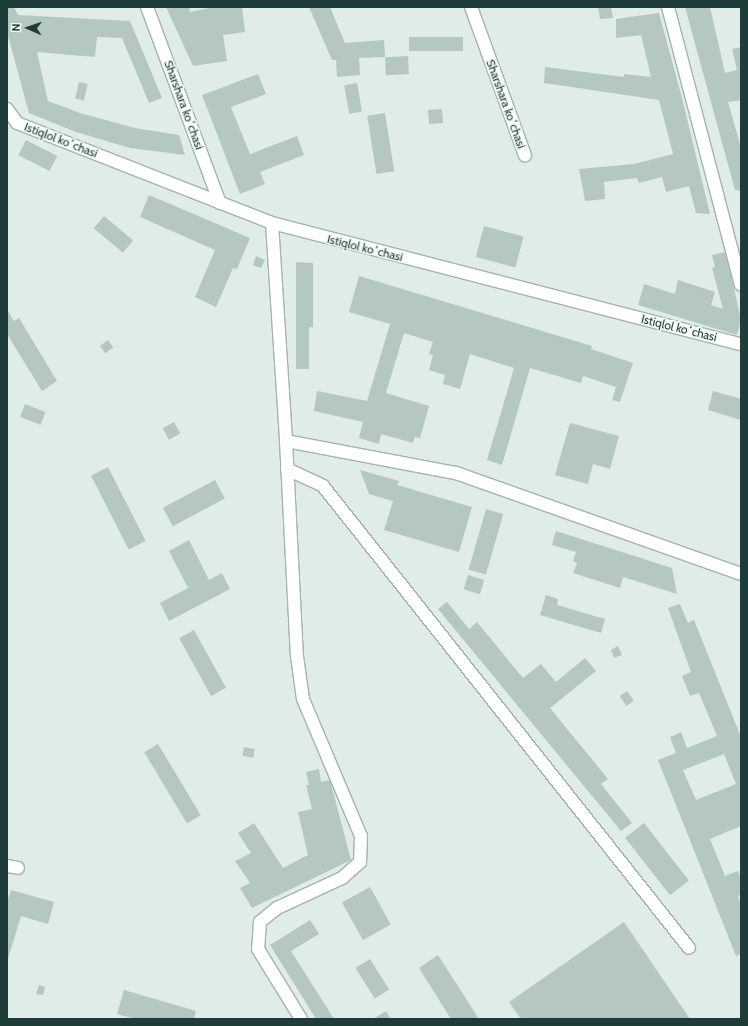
<!DOCTYPE html>
<meta charset="utf-8">
<style>
body{margin:0}
#map{position:relative;width:748px;height:1026px;overflow:hidden;background:#dfece8;font-family:Cabin,sans-serif}
div>[style]{position:absolute}
[style*='--x']{left:calc(var(--x)*1px);top:calc(var(--y)*1px);width:calc(var(--w)*1px);rotate:calc(var(--a)*1deg)}
.building>*{inset:0;background:#b5c7c1;transform-origin:0 0}
.roads{filter:drop-shadow(1px 0 #a2b4b0) drop-shadow(-1px 0 #a2b4b0) drop-shadow(0 1px #a2b4b0) drop-shadow(0 -1px #a2b4b0)}
.street>*{height:12px;margin:-6px;padding:0 6px;transform-origin:6px;border-radius:6px;background:#fff}
span{translate:-50% -50%;white-space:nowrap;text-align:center;line-height:1.15;-webkit-text-stroke:3px #f0f8f5;paint-order:stroke}
.street-label{font-size:12px;color:#1f3d38}
.frame{position:absolute;inset:0;border:8px solid #1f3d38;pointer-events:none}
.north{position:absolute;left:8px;top:8px;width:40px;height:40px;-webkit-text-stroke:3px #f0f8f5;paint-order:stroke;rotate:272deg;font-size:11px;font-weight:700;line-height:16px;text-align:center;color:#1f3d38}
.north::after{content:'';display:block;margin:auto;width:14px;height:18px;background:#1f3d38;clip-path:polygon(50% 0,100% 100%,50% 72%,0 100%)}
</style>
<div id="map">
<div class="building">
<i style="clip-path:polygon(7px 7px,14px 7px,18px 15px,130px 21px,162px 98px,149px 103px,122px 38px,97px 37px,95px 57px,37px 52px,48px 101px,80px 113px,135px 128px,179px 135px,185px 155px,130px 148px,76px 132px,29px 113px,7px 32px)"></i>
<i style="clip-path:polygon(166px 7px,189px 7px,190px 12px,214px 7px,242px 7px,245px 32px,223px 35px,227px 61px,193px 66px)"></i>
<i style="clip-path:polygon(309px 7px,330px 7px,345px 43px,384px 40px,385px 57px,359px 58px,360px 75px,337px 77px,336px 60px,332px 60px)"></i>
<i style="clip-path:polygon(598px 7px,611px 7px,613px 18px,600px 19px)"></i>
<i style="clip-path:polygon(685px 7px,710px 7px,725px 73px,737px 70px,732px 49px,741px 47px,741px 100px,728px 102px,741px 148px,741px 191px,735px 190px)"></i>
<i style="clip-path:polygon(659px 13px,682px 98px,710px 214px,696px 213px,689px 186px,666px 192px,662px 177px,639px 183px,637px 178px,604px 182px,605px 199px,585px 201px,579px 169px,634px 164px,673px 154px,659px 100px,544px 83px,545px 67px,624px 77px,624px 74px,651px 77px,641px 35px,616px 38px,616px 19px)"></i>
<i style="left:463px;top:37px;width:14px;height:54px;rotate:90deg"></i>
<i style="left:408px;top:56px;width:18px;height:23px;rotate:87deg"></i>
<i style="clip-path:polygon(258px 74px,266px 94px,231px 107px,250px 154px,297px 136px,304px 155px,260px 172px,265px 184px,240px 194px,202px 95px)"></i>
<i style="left:79px;top:82px;width:9px;height:17px;rotate:13deg"></i>
<i style="left:357px;top:83px;width:29px;height:13px;rotate:80deg"></i>
<i style="left:442px;top:109px;width:14px;height:14px;rotate:86deg"></i>
<i style="left:385px;top:113px;width:59px;height:18px;rotate:81deg"></i>
<i style="left:26px;top:140px;width:35px;height:17px;rotate:27deg"></i>
<i style="clip-path:polygon(149px 195px,250px 238px,237px 269px,233px 268px,216px 307px,195px 297px,215px 250px,140px 217px)"></i>
<i style="left:104px;top:216px;width:38px;height:16px;rotate:40deg"></i>
<i style="left:484px;top:226px;width:41px;height:32px;rotate:15deg"></i>
<i style="clip-path:polygon(726px 252px,741px 320px,737px 335px,638px 305px,644px 284px,675px 294px,678px 280px,715px 292px,711px 305px,723px 309px,712px 268px,715px 267px,712px 255px)"></i>
<i style="clip-path:polygon(256px 256px,265px 260px,261px 268px,253px 265px)"></i>
<i style="clip-path:polygon(296px 262px,313px 263px,313px 327px,309px 327px,309px 369px,296px 369px)"></i>
<i style="clip-path:polygon(359px 276px,592px 346px,591px 349px,633px 363px,620px 402px,612px 400px,616px 387px,583px 376px,581px 383px,530px 368px,502px 465px,487px 460px,514px 368px,470px 354px,460px 389px,443px 384px,445px 375px,429px 370px,433px 355px,429px 354px,433px 342px,404px 333px,386px 393px,429px 406px,420px 438px,415px 437px,413px 443px,381px 434px,379px 444px,359px 438px,363px 422px,314px 411px,317px 391px,367px 401px,390px 324px,349px 312px)"></i>
<i style="clip-path:polygon(7px 310px,14px 321px,19px 318px,57px 381px,42px 391px,7px 334px)"></i>
<i style="left:108px;top:340px;width:9px;height:10px;rotate:54deg"></i>
<i style="clip-path:polygon(713px 391px,741px 399px,741px 420px,708px 410px)"></i>
<i style="left:25px;top:404px;width:22px;height:14px;rotate:21deg"></i>
<i style="left:174px;top:422px;width:13px;height:13px;rotate:61deg"></i>
<i style="clip-path:polygon(570px 423px,619px 436px,610px 469px,593px 464px,588px 484px,555px 475px)"></i>
<i style="left:108px;top:467px;width:83px;height:19px;rotate:63deg"></i>
<i style="clip-path:polygon(360px 470px,399px 481px,397px 485px,472px 507px,459px 552px,384px 530px,393px 501px,369px 494px)"></i>
<i style="left:215px;top:480px;width:21px;height:59px;rotate:62deg"></i>
<i style="left:486px;top:509px;width:18px;height:63px;rotate:16deg"></i>
<i style="clip-path:polygon(556px 531px,672px 568px,677px 594px,623px 577px,620px 588px,573px 573px,577px 563px,573px 561px,576px 552px,552px 545px)"></i>
<i style="clip-path:polygon(189px 540px,209px 580px,222px 573px,230px 589px,169px 621px,160px 603px,188px 588px,169px 551px)"></i>
<i style="left:468px;top:575px;width:17px;height:15px;rotate:17deg"></i>
<i style="clip-path:polygon(546px 595px,558px 599px,557px 605px,605px 619px,601px 633px,540px 615px)"></i>
<i style="clip-path:polygon(447px 602px,469px 629px,477px 622px,523px 678px,541px 664px,556px 682px,585px 658px,596px 671px,550px 708px,608px 779px,601px 784px,632px 823px,621px 831px,438px 609px)"></i>
<i style="clip-path:polygon(evenodd,680px 604px,688px 623px,694px 620px,741px 737px,741px 826px,710px 839px,725px 876px,738px 871px,741px 879px,741px 894px,738px 896px,741px 904px,741px 954px,736px 956px,658px 760px,676px 753px,670px 737px,681px 732px,687px 748px,717px 736px,699px 693px,690px 696px,682px 676px,691px 672px,668px 608px,680px 604px,724px 754px,736px 784px,696px 800px,683px 770px,724px 754px)"></i>
<i style="left:194px;top:630px;width:66px;height:17px;rotate:61deg"></i>
<i style="clip-path:polygon(618px 646px,622px 655px,614px 658px,611px 650px)"></i>
<i style="left:627px;top:691px;width:12px;height:9px;rotate:55deg"></i>
<i style="left:158px;top:744px;width:83px;height:16px;rotate:59deg"></i>
<i style="left:244px;top:747px;width:11px;height:9px;rotate:10deg"></i>
<i style="clip-path:polygon(319px 769px,321px 782px,330px 780px,351px 860px,252px 908px,240px 888px,250px 883px,235px 861px,251px 853px,238px 833px,254px 823px,283px 868px,308px 855px,298px 812px,312px 809px,306px 785px,309px 785px,306px 772px)"></i>
<i style="left:644px;top:823px;width:73px;height:24px;rotate:52deg"></i>
<i style="left:370px;top:887px;width:43px;height:32px;rotate:61deg"></i>
<i style="clip-path:polygon(11px 890px,54px 902px,48px 924px,21px 916px,7px 962px,7px 902px)"></i>
<i style="clip-path:polygon(310px 920px,319px 934px,291px 951px,334px 1019px,316px 1019px,270px 945px)"></i>
<i style="clip-path:polygon(624px 922px,690px 1019px,521px 1019px,509px 1002px)"></i>
<i style="clip-path:polygon(438px 955px,479px 1019px,451px 1019px,419px 968px)"></i>
<i style="left:370px;top:959px;width:36px;height:17px;rotate:58deg"></i>
<i style="clip-path:polygon(39px 985px,45px 987px,43px 995px,36px 994px)"></i>
<i style="clip-path:polygon(124px 990px,196px 1011px,194px 1019px,136px 1019px,117px 1014px)"></i>
<i style="clip-path:polygon(386px 1011px,391px 1019px,373px 1019px)"></i>
</div>
<div class="roads">
<div class="street">
<i style="--x:147;--y:7;--w:209;--a:69.6"></i>
<i style="--x:471;--y:7;--w:158;--a:70"></i>
<i style="--x:668;--y:7;--w:287;--a:75.3"></i>
<i style="--x:7;--y:109;--w:17;--a:54"></i>
<i style="--x:17;--y:123;--w:274;--a:21.4"></i>
<i style="--x:272;--y:223;--w:484;--a:14.5"></i>
<i style="--x:272;--y:223;--w:218;--a:86.3"></i>
<i style="--x:286;--y:441;--w:173;--a:10.7"></i>
<i style="--x:456;--y:473;--w:302;--a:19.5"></i>
<i style="--x:286;--y:441;--w:215;--a:87.1"></i>
<i style="--x:297;--y:656;--w:43;--a:82.1"></i>
<i style="--x:303;--y:699;--w:149;--a:67.1"></i>
<i style="--x:361;--y:836;--w:26;--a:92"></i>
<i style="--x:360;--y:862;--w:24;--a:138"></i>
<i style="--x:342;--y:878;--w:72;--a:155.2"></i>
<i style="--x:277;--y:908;--w:22;--a:141"></i>
<i style="--x:260;--y:922;--w:27;--a:94"></i>
<i style="--x:258;--y:949;--w:82;--a:58.4"></i>
<i style="--x:287;--y:469;--w:40;--a:25"></i>
<i style="--x:323;--y:486;--w:589;--a:51.61"></i>
<i style="--x:7;--y:866;--w:11;--a:10"></i>
</div>
</div>
<div class="street-label">
<span style="left:506px;top:104px;rotate:70deg">Sharshara koʻchasi</span>
<span style="left:184px;top:105px;rotate:70deg">Sharshara koʻchasi</span>
<span style="left:61px;top:140px;rotate:21deg">Istiqlol koʻchasi</span>
<span style="left:365px;top:248px;rotate:14deg">Istiqlol koʻchasi</span>
<span style="left:679px;top:328px;rotate:14deg">Istiqlol koʻchasi</span>
</div>
<div class="frame"></div>
<div class="north">N</div>
</div>
